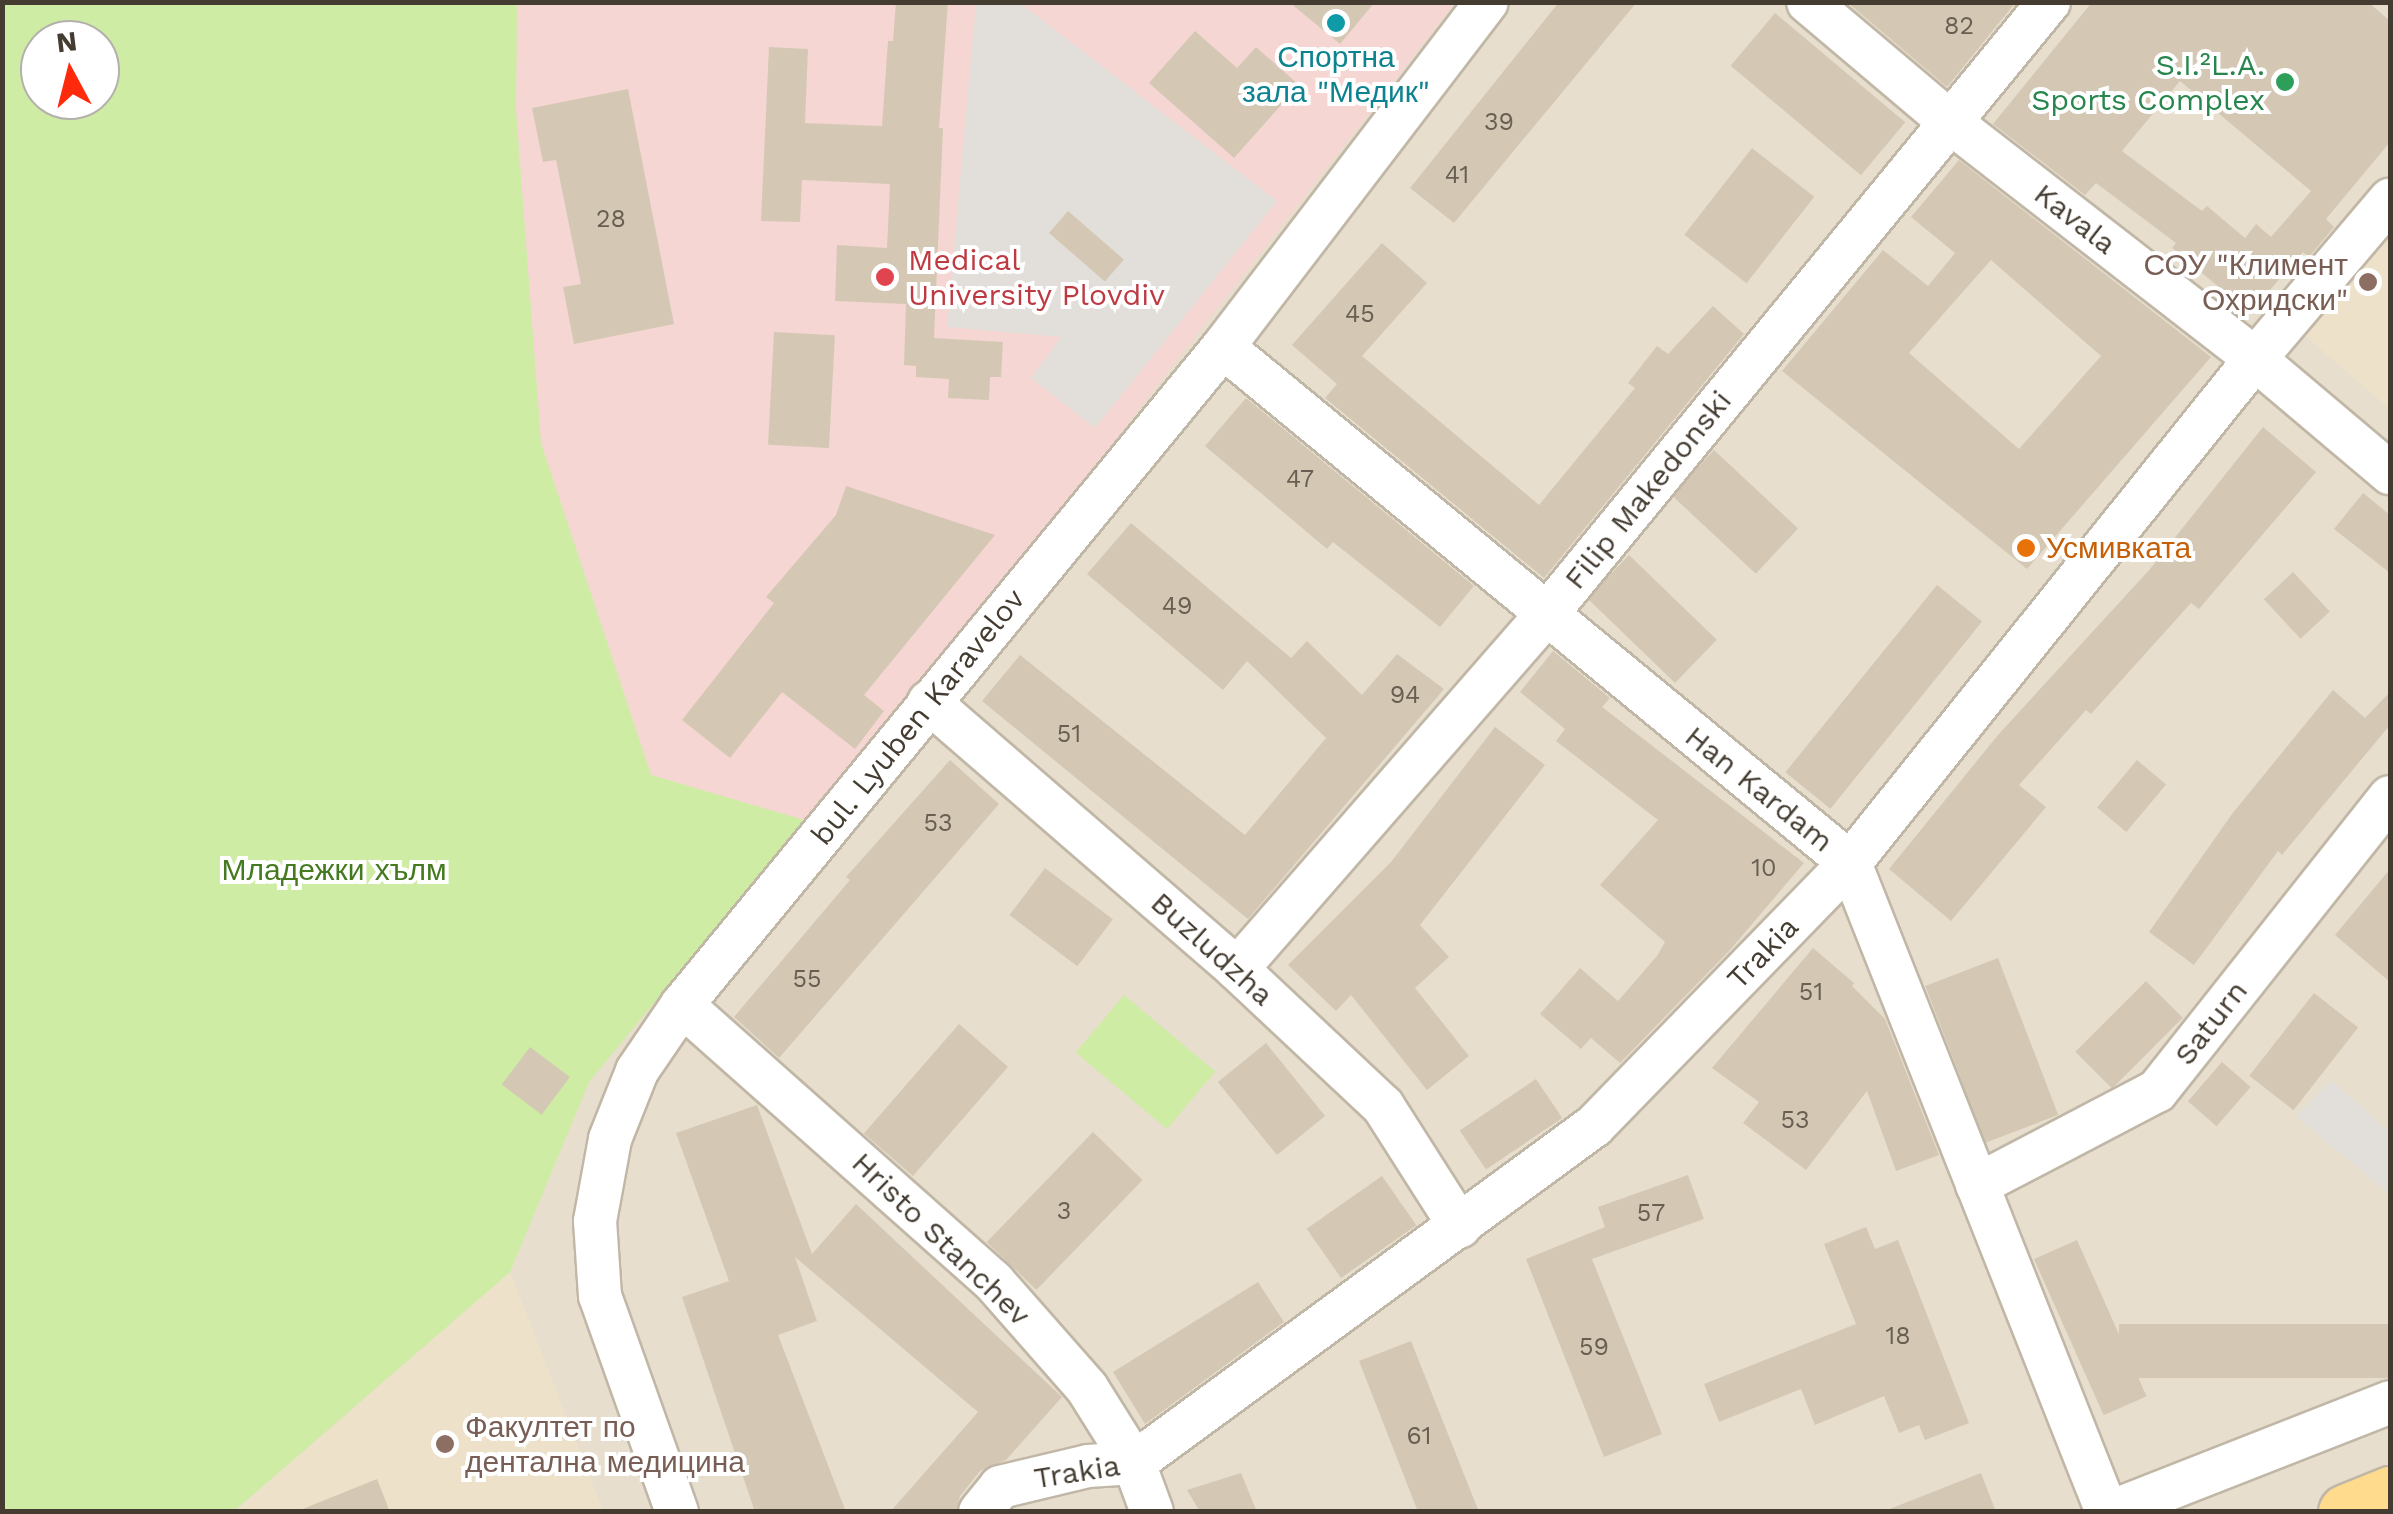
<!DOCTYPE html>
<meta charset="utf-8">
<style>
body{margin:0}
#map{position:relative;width:2393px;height:1514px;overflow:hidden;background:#f2ede1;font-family:"Work Sans",sans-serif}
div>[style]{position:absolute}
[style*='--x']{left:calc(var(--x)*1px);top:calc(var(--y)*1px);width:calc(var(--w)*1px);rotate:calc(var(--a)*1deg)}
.residential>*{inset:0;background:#e7dece}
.education>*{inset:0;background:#ede2c9}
.medical>*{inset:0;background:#f5d6d2}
.green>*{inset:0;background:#ceeca4;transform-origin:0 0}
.parking>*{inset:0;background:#e2dfda}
.building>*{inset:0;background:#d4c8b5;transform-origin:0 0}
.roads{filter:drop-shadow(2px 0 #c1b7a6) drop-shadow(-2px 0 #c1b7a6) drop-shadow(0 2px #c1b7a6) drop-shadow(0 -2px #c1b7a6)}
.minor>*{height:42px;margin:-21px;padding:0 21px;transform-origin:21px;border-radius:21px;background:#fff}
.major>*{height:55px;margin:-27.5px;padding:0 27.5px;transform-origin:27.5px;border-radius:27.5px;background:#ffdb8d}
.dots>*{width:28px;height:28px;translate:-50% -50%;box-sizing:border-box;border:5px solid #fff;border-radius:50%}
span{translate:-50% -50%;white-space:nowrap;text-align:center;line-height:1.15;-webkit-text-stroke:8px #fff;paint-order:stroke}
.number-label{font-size:25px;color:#685f52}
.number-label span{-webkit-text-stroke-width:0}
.culture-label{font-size:30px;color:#0d838f}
.leisure-label{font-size:30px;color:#27864d}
.right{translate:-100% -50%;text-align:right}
.street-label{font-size:30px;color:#443c31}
.health-label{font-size:30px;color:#be3a42}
.left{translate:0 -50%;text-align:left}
.education-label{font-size:30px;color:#785e54}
.food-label{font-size:30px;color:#c56008}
.park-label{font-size:30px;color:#457a20}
.frame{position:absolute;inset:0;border:5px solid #443c31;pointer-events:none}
.north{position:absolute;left:20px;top:20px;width:100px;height:100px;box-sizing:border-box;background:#fff;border:2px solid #b4b1ad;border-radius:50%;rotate:353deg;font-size:28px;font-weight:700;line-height:40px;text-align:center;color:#443c31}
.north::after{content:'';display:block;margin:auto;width:35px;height:45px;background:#ff290b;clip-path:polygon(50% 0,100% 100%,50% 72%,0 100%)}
</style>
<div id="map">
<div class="residential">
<i style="clip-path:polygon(evenodd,3px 3px,2390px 3px,2390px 1511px,3px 1511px,3px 3px,40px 40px,100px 40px,100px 100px,40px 100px,40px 40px)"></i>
</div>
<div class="education">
<i style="clip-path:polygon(2390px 231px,2390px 409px,2302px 333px)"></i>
<i style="clip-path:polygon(510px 1272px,603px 1511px,234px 1512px)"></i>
</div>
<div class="medical">
<i style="clip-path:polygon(517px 3px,1455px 3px,1104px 454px,804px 820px,651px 776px,541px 443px,516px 111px)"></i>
</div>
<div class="green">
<i style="clip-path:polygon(evenodd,3px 3px,517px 3px,516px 111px,541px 443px,651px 775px,804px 820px,589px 1082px,510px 1272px,234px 1511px,3px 1512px,3px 3px,40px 40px,100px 40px,100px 100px,40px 100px,40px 40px)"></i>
<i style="left:1124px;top:995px;width:119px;height:75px;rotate:40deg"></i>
</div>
<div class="parking">
<i style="clip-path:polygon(976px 3px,1020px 3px,1277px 201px,1095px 428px,1031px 378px,1061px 337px,947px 327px)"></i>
<i style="clip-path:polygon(2331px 1080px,2390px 1133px,2390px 1194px,2296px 1117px)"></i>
</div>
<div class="building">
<i style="clip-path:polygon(896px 2px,948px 2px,939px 128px,943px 128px,934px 338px,1003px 342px,1001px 377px,990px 377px,989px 400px,948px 398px,949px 379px,916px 377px,916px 366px,904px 365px,906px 304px,835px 301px,837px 245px,887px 248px,890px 184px,802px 180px,800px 222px,761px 221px,769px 47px,808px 49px,805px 123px,882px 126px,888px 41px,893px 41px)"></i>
<i style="clip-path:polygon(1289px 2px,1375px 2px,1340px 44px)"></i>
<i style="clip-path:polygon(1559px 2px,1637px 2px,1454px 223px,1410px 188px)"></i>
<i style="clip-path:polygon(1847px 2px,2016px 2px,1947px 87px)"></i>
<i style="clip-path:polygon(evenodd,2092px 2px,2368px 2px,2390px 21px,2390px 142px,2326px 219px,2334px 227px,2309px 257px,2303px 252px,2250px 313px,2172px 248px,2176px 243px,2096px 183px,2085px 195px,1993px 124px,2092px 2px,2180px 81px,2311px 191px,2271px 237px,2256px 224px,2245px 238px,2207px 206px,2202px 211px,2122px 151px,2180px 81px)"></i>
<i style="left:1775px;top:13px;width:170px;height:69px;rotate:40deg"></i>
<i style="clip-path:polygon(1195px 31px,1237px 68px,1256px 47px,1299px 85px,1234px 158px,1149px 83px)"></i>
<i style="clip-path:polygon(628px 89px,674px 324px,574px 344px,563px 287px,581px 284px,556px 160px,543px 162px,532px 108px)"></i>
<i style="left:1752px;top:148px;width:79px;height:110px;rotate:38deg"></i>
<i style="clip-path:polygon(evenodd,1959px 160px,2211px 357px,2027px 569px,1782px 371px,1883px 250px,1928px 286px,1955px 253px,1911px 217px,1959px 160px,1991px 260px,2101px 356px,2019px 449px,1909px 353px,1991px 260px)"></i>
<i style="left:1068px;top:211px;width:74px;height:29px;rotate:41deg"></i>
<i style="clip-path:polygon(1382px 243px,1427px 283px,1362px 356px,1539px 505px,1635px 388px,1628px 383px,1657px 346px,1668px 354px,1713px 306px,1744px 334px,1544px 578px,1325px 398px,1337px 384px,1292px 345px)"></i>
<i style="left:774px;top:332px;width:61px;height:113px;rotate:3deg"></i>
<i style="clip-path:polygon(1246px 398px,1474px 586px,1440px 627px,1333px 542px,1327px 549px,1205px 446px)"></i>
<i style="clip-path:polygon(2263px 427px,2316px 472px,2199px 609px,2191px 603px,2091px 714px,2086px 710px,2019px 785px,2046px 807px,1951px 921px,1889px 869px,1998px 735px,2150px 569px)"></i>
<i style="left:1714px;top:450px;width:115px;height:62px;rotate:43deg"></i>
<i style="clip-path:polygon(846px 486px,995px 535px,864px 695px,884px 711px,855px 749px,782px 692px,730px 758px,682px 720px,774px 603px,766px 597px,836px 515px)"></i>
<i style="clip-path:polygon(2363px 493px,2390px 515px,2390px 573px,2334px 529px)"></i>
<i style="clip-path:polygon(1131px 523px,1291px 658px,1307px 641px,1362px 695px,1397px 654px,1444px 689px,1248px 919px,982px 701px,1020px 655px,1245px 835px,1326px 738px,1247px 661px,1223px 690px,1087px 574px)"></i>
<i style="left:1629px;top:555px;width:122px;height:60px;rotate:44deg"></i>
<i style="left:2293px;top:572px;width:54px;height:40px;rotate:47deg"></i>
<i style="left:1937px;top:585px;width:58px;height:241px;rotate:39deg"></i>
<i style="clip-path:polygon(1553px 651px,1610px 698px,1602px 707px,1804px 863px,1730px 950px,1620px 1063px,1591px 1038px,1581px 1049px,1540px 1014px,1580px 968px,1618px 1001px,1657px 956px,1665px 942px,1600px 885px,1658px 820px,1556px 741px,1565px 729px,1520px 692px)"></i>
<i style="clip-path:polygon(2333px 690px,2365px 718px,2390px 692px,2390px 725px,2282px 855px,2278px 851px,2194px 965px,2149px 932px,2232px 814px)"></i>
<i style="clip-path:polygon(1495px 727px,1545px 765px,1420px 925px,1449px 957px,1415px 988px,1469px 1056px,1427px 1090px,1351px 995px,1336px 1011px,1288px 965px,1391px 862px)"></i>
<i style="clip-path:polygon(950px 760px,999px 804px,779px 1058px,734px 1017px,850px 880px,846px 877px)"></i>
<i style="left:2137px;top:760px;width:38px;height:62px;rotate:40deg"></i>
<i style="left:1045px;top:868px;width:85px;height:59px;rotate:37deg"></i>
<i style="clip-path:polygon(2390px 869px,2390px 982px,2335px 935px)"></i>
<i style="clip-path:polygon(1813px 948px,1854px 983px,1852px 986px,1885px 1019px,1939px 1155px,1896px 1171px,1867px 1091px,1806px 1170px,1743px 1123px,1759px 1102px,1712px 1068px)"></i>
<i style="left:1998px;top:958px;width:168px;height:78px;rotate:69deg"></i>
<i style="left:2146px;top:981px;width:52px;height:100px;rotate:45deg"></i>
<i style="left:2314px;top:993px;width:56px;height:105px;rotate:38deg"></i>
<i style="left:959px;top:1024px;width:65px;height:145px;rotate:41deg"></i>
<i style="left:1266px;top:1043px;width:94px;height:62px;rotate:51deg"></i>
<i style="left:530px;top:1047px;width:50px;height:47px;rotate:37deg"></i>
<i style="left:2222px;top:1062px;width:38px;height:52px;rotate:41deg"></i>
<i style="left:1536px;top:1079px;width:47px;height:92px;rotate:56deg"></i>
<i style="clip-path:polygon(757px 1105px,812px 1254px,856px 1204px,1062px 1397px,1006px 1460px,980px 1471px,960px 1496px,956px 1512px,890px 1512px,978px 1412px,795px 1257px,817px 1321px,778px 1335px,846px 1512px,755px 1512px,682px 1297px,729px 1281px,676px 1133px)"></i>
<i style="left:1093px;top:1132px;width:69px;height:153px;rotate:44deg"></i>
<i style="clip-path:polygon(1688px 1175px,1704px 1219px,1592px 1259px,1662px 1434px,1604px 1457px,1526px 1259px,1605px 1227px,1598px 1207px)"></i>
<i style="left:1382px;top:1176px;width:60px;height:92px;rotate:55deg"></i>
<i style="clip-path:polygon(1866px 1227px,1875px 1249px,1898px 1240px,1969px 1423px,1925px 1440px,1919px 1425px,1899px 1433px,1884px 1396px,1815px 1425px,1801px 1389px,1719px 1422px,1704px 1384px,1856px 1324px,1824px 1244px)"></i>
<i style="left:2077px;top:1240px;width:171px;height:47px;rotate:66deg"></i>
<i style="clip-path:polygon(1258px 1282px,1284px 1322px,1145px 1424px,1113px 1372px)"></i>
<i style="left:2390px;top:1324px;width:54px;height:271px;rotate:90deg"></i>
<i style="clip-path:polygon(1411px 1341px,1479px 1512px,1418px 1512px,1359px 1361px)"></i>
<i style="clip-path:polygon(1241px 1473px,1257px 1512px,1200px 1512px,1187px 1490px)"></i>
<i style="clip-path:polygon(1981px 1473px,1996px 1512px,1888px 1512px,1887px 1510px)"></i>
<i style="clip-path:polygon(377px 1479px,390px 1512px,300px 1512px,300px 1510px)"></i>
</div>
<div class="roads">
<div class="minor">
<i style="--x:1808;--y:2;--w:186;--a:40.2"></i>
<i style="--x:1950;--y:122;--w:386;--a:37.8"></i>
<i style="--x:2255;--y:359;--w:177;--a:40.2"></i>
<i style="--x:1223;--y:347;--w:812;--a:39.45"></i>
<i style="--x:1850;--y:863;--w:698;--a:68.4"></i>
<i style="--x:929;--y:702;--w:408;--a:40.9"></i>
<i style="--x:1237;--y:969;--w:200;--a:43.2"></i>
<i style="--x:1383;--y:1106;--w:143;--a:57.5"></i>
<i style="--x:1237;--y:969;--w:470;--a:-48.9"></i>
<i style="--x:1546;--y:615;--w:793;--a:-50.63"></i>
<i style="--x:682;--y:1005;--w:416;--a:41.6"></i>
<i style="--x:993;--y:1281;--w:142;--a:48.7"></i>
<i style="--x:1087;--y:1388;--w:89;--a:57.9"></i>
<i style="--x:1134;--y:1463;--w:52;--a:69.8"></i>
<i style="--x:1977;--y:1185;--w:203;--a:-27.6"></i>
<i style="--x:2157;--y:1091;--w:375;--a:-51.6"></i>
<i style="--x:677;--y:1512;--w:229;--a:-109.6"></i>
<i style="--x:600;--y:1296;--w:75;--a:-93.8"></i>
<i style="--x:595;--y:1221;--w:83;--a:-79.6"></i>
<i style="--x:610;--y:1139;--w:73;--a:-68.3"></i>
<i style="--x:637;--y:1071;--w:80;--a:-55.7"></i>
<i style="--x:682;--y:1005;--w:852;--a:-50.57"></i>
<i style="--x:1223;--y:347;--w:434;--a:-52.6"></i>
<i style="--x:980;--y:1512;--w:32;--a:-51"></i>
<i style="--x:1000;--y:1487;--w:90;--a:-13.4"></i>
<i style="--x:1088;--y:1466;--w:46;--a:-3.7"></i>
<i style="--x:1134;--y:1463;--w:570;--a:-36.23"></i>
<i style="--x:1594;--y:1126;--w:367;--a:-45.8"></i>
<i style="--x:1850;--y:863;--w:647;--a:-51.22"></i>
<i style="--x:2255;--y:359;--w:209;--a:-49.7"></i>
<i style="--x:2110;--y:1512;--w:301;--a:-21.4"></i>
</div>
<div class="major">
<i style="--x:2346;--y:1512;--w:48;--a:-22.2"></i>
</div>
</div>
<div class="dots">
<i style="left:1336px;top:23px;background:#0f9aa8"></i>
<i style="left:2285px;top:82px;background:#2e9e5b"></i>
<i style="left:885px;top:277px;background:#e0444e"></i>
<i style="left:2368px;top:282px;background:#8d6e63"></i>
<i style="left:2026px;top:548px;background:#e8710a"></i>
<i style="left:445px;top:1444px;background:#8d6e63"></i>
</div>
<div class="number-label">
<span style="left:1959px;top:26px">82</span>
<span style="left:1499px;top:122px">39</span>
<span style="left:1457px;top:175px">41</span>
<span style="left:611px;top:219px">28</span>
<span style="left:1360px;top:314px">45</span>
<span style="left:1300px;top:479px">47</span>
<span style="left:1177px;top:606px">49</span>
<span style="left:1405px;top:695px">94</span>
<span style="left:1069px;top:734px">51</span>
<span style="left:938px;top:823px">53</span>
<span style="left:1764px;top:868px">10</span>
<span style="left:807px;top:979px">55</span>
<span style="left:1811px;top:992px">51</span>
<span style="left:1795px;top:1120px">53</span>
<span style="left:1064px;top:1211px">3</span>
<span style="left:1651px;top:1213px">57</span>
<span style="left:1898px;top:1336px">18</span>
<span style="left:1594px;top:1347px">59</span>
<span style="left:1419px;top:1436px">61</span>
</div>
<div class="culture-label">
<span style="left:1336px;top:74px">Спортна<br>зала "Медик"</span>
</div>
<div class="leisure-label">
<span class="right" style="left:2265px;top:82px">S.I.²L.A.<br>Sports Complex</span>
</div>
<div class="street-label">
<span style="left:2075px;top:219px;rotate:38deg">Kavala</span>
<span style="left:1648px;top:490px;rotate:-51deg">Filip Makedonski</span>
<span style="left:918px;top:717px;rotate:-51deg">bul. Lyuben Karavelov</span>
<span style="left:1759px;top:789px;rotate:39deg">Han Kardam</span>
<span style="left:1212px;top:949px;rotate:42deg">Buzludzha</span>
<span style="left:1763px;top:953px;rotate:-46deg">Trakia</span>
<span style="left:2211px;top:1023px;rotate:-52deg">Saturn</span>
<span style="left:941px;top:1239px;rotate:44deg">Hristo Stanchev</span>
<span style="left:1077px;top:1472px;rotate:-9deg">Trakia</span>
</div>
<div class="health-label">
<span class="left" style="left:908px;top:277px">Medical<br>University Plovdiv</span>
</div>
<div class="education-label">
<span class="right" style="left:2348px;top:282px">СОУ "Климент<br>Охридски"</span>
<span class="left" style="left:465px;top:1444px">Факултет по<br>дентална медицина</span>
</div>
<div class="food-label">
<span class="left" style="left:2046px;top:548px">Усмивката</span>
</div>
<div class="park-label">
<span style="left:334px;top:870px">Младежки хълм</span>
</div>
<div class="frame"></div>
<div class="north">N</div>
</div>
